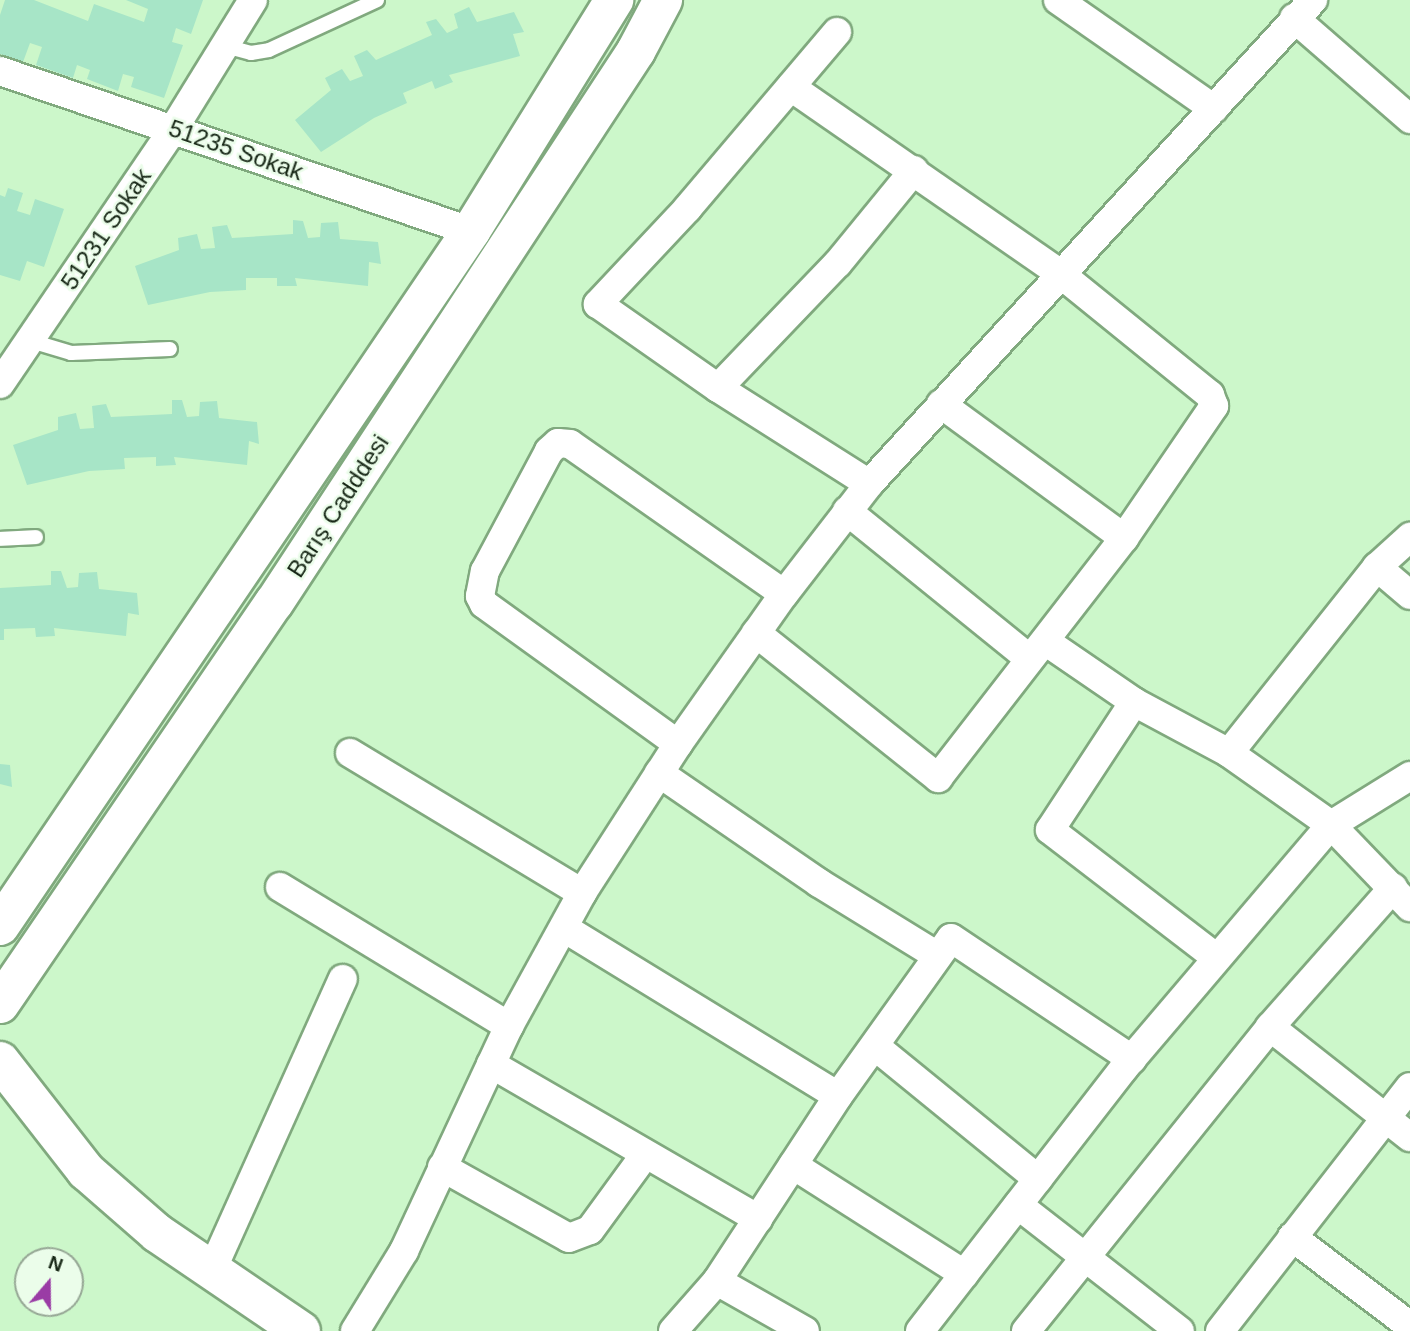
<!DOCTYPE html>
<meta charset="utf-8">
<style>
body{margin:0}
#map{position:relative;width:1410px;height:1331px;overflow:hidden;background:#ccf7ca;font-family:Arial,sans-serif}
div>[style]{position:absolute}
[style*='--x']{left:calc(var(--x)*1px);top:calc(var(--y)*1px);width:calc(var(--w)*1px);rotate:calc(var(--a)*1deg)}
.building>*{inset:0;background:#a7e5c7}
.roads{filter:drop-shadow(2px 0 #80a97e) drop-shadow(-2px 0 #80a97e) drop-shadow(0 2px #80a97e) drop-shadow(0 -2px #80a97e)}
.service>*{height:14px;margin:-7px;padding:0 7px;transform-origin:7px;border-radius:7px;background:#fff}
.minor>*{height:28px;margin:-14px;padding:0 14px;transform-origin:14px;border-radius:14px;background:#fff}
.secondary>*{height:38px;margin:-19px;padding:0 19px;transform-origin:19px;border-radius:19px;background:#fff}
span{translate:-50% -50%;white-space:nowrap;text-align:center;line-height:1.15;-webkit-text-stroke:5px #ebfdea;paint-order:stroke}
.street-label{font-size:24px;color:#172716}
.north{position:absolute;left:14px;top:1247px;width:70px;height:70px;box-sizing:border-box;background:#ebfdea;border:2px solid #96a795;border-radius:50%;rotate:20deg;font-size:19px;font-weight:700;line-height:28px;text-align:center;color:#172716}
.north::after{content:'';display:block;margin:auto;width:24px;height:32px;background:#9a3ca5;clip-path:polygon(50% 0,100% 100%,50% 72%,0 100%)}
</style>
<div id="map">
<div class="building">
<i style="clip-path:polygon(5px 0,34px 0,88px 21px,94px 4px,144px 22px,148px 9px,126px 0,203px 0,191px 34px,176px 28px,172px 42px,183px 45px,164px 98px,131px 87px,134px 77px,123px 74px,118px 91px,87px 79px,90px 70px,77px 65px,73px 78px,36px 65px,42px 47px,30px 43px,23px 62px,0 54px,0 15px)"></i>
<i style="clip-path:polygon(469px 7px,477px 22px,514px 12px,524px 32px,513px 34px,520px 56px,449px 75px,453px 82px,435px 89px,432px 81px,403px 93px,407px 103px,374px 118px,321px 152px,295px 120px,331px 90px,325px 78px,342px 69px,350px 81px,363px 76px,354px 56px,367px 50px,376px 60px,432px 35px,426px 22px,436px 19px,447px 33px,458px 28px,454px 14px)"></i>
<i style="clip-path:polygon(8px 188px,23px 193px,17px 211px,30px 215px,35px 199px,64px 209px,44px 267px,27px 261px,20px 281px,0 275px,0 195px,5px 197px)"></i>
<i style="clip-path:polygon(293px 220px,303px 221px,308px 238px,320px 237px,321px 223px,338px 222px,340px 239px,378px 242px,381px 264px,369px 262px,368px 286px,295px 278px,297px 286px,277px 286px,277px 278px,246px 278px,246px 290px,210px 292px,148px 305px,135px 266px,179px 250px,178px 238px,197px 234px,201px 249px,215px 248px,212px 227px,227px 225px,232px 238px,293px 234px)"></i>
<i style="clip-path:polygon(172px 400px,182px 400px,187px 417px,199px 416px,200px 402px,217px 401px,219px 418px,257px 422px,259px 444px,249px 441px,247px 465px,174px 457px,176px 465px,156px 466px,156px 457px,124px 458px,125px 469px,89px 471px,27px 485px,13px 445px,58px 430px,58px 417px,76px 413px,80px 429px,94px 428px,92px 406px,106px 404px,111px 417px,172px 414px)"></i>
<i style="clip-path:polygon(51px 571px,61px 571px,67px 588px,78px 587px,79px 573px,97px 572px,99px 589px,137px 593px,139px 615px,128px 613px,126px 636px,54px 628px,55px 636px,36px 637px,35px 628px,4px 629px,4px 640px,0 640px,0 588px,51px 585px)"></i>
<i style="clip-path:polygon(0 764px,10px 765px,12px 787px,0 784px)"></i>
</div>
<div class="roads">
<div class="service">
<i style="--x:225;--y:46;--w:27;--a:15"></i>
<i style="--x:251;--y:53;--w:18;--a:-9"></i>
<i style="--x:269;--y:50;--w:119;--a:-24.8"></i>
<i style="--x:31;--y:341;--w:42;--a:16.7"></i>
<i style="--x:71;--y:353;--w:99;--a:-2.3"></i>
<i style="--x:0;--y:539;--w:36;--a:-3"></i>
</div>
<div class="minor">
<i style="--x:1058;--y:0;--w:190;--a:34.9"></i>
<i style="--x:1294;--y:18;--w:154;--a:41"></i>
<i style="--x:837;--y:32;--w:231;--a:130.3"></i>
<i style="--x:688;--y:208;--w:132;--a:133.2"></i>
<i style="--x:598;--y:304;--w:146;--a:35"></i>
<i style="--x:718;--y:388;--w:179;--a:32.4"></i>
<i style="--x:0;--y:71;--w:497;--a:18.8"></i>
<i style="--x:0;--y:384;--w:310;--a:-55.8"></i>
<i style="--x:174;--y:128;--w:150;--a:-58.3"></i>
<i style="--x:718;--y:388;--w:173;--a:-46.2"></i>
<i style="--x:838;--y:263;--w:120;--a:-50.7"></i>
<i style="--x:941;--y:404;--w:227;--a:36.2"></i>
<i style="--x:847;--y:511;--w:235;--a:39"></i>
<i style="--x:1377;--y:567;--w:43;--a:40.3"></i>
<i style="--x:756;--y:633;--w:233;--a:38.5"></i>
<i style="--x:938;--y:778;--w:304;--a:-52.2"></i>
<i style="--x:1124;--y:538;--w:160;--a:-55.7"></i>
<i style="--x:1214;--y:406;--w:12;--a:-110"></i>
<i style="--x:1210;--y:395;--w:196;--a:-141"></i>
<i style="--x:1058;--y:272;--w:325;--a:-145.3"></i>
<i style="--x:1045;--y:641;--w:108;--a:34.4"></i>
<i style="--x:1134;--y:702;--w:108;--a:28.2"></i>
<i style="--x:1229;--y:753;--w:125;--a:35.2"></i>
<i style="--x:1331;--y:825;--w:114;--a:46.1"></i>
<i style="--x:1134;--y:702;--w:153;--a:123.3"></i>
<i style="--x:1050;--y:830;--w:210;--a:37.5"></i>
<i style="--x:678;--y:744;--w:239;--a:-144.2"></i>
<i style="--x:484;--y:604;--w:9;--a:-117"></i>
<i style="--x:480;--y:596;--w:25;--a:-79"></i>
<i style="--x:485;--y:571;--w:136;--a:-61.9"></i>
<i style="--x:549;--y:451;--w:12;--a:-42"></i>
<i style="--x:558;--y:443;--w:12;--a:5"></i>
<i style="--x:570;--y:444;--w:261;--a:35"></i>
<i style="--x:350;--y:753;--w:271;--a:31.1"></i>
<i style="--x:1229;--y:753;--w:238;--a:-51.5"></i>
<i style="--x:1377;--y:567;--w:45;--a:-42.3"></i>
<i style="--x:659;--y:773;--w:194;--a:34.5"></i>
<i style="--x:819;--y:883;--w:137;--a:31.6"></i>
<i style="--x:280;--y:887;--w:268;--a:31.3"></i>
<i style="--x:564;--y:928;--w:321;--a:31.5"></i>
<i style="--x:1270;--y:1027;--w:178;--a:38.2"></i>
<i style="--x:876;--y:1047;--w:209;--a:39.2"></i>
<i style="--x:491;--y:1064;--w:309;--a:30.1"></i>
<i style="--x:793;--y:1165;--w:203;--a:32.5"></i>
<i style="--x:442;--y:1167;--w:145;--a:29.2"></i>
<i style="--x:569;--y:1238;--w:22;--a:-21"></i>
<i style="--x:590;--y:1230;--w:92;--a:-53.9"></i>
<i style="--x:1018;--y:1205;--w:205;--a:37.9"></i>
<i style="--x:1292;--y:1237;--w:148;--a:37"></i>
<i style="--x:212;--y:1270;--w:319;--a:-65.8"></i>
<i style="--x:717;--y:1281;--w:101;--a:29.6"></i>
<i style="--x:355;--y:1331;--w:94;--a:-58.5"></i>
<i style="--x:404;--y:1251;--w:248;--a:-65"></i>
<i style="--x:509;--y:1026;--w:152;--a:-61.2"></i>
<i style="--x:582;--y:893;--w:177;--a:-57.2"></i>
<i style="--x:678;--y:744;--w:184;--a:-54.8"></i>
<i style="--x:784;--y:594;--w:139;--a:-52.3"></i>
<i style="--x:869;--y:484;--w:657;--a:-47.47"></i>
<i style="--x:673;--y:1331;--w:67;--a:-48.7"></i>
<i style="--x:717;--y:1281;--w:221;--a:-56.8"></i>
<i style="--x:838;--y:1096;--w:194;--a:-54.4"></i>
<i style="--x:951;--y:938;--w:218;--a:33.8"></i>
<i style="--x:920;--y:1331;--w:333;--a:-52.2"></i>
<i style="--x:1124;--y:1068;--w:319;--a:-49.6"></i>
<i style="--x:1331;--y:825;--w:93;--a:-31.8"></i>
<i style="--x:1026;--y:1331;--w:390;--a:-51.2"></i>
<i style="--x:1270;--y:1027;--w:186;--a:-48.5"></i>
<i style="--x:1220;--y:1331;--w:309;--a:-52.1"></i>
</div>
<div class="secondary">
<i style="--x:0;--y:926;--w:840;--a:-55.87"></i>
<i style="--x:471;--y:231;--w:272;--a:-58.2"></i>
<i style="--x:0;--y:1004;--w:486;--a:-55.7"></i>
<i style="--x:274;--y:603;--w:660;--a:-56.74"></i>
<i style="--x:636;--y:51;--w:58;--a:-62.1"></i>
<i style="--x:0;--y:1061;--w:140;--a:52"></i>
<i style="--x:86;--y:1171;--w:94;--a:41.1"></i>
<i style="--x:157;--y:1233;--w:174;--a:34.2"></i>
</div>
</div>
<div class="street-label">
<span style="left:236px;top:150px;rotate:19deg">51235 Sokak</span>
<span style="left:106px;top:229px;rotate:-56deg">51231 Sokak</span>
<span style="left:338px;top:506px;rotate:-57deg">Barış Cadddesi</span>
</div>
<div class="north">N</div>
</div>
